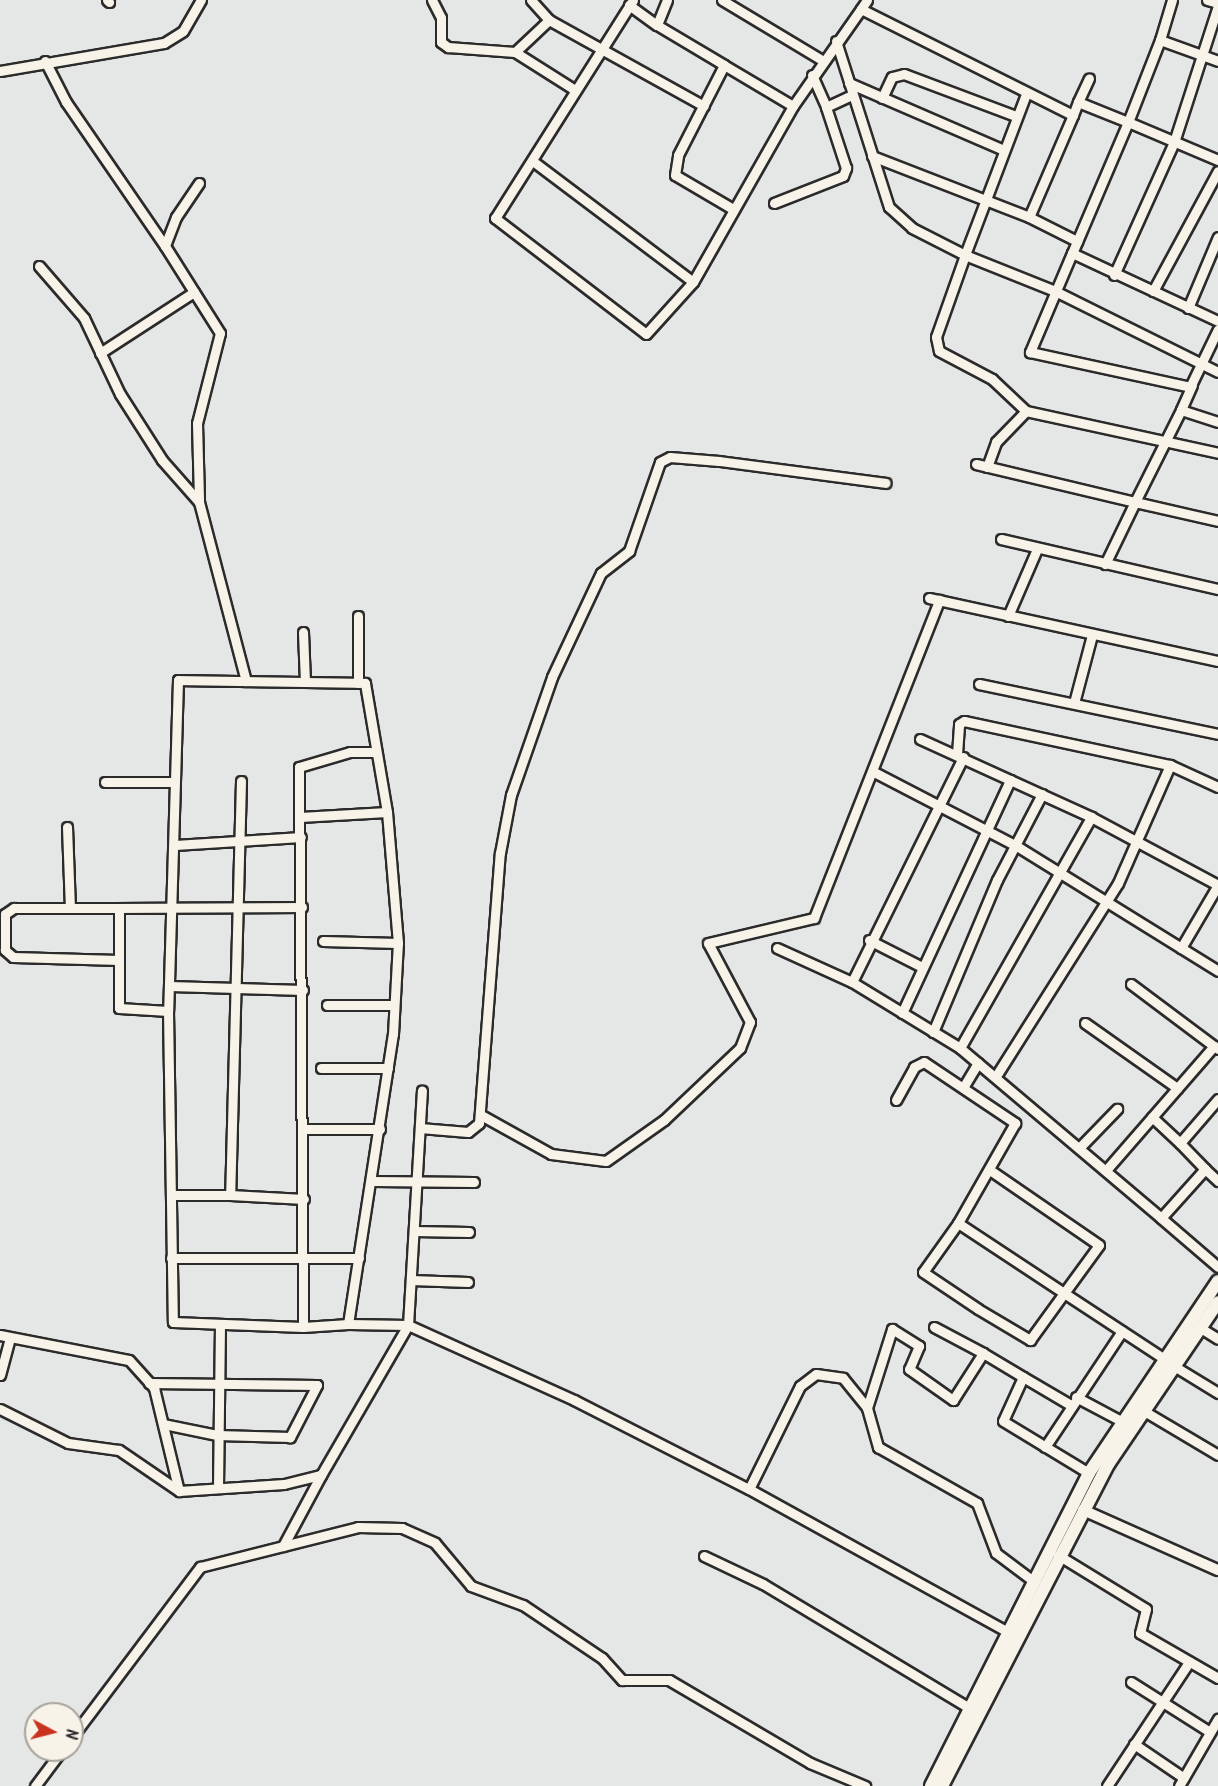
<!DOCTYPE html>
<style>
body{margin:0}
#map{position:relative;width:1218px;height:1786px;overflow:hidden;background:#e5e6e6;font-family:Kalam,sans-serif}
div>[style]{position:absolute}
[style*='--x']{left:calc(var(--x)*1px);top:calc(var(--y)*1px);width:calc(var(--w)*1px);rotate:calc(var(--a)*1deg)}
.roads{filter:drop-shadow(2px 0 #2b2b2b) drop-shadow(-2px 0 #2b2b2b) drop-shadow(0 2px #2b2b2b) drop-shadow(0 -2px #2b2b2b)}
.minor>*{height:9px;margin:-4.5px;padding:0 4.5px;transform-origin:4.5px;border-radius:4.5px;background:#f7f3e8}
.tertiary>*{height:10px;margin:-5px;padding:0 5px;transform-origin:5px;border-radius:5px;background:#f7f3e8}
.secondary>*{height:12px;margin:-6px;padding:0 6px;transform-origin:6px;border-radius:6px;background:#f7f3e8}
span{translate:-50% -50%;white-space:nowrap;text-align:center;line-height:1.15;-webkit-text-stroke:6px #f7f3e8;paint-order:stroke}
.north{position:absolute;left:24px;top:1702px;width:60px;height:60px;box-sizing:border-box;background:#f7f3e8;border:2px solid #a5a39c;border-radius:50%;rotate:97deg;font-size:16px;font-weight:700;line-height:24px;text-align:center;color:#2b2b2b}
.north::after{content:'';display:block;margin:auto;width:21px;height:27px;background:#c8321e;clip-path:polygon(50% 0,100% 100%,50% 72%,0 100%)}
</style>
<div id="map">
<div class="roads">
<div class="minor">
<i style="--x:107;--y:0;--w:3;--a:45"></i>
<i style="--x:432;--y:0;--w:20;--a:63"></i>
<i style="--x:441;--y:18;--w:24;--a:90"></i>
<i style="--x:441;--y:42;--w:9;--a:36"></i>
<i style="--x:448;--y:47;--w:67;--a:4.3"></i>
<i style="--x:515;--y:52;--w:47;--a:-43.3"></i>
<i style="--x:549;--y:20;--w:177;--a:29"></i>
<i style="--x:531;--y:0;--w:27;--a:48"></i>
<i style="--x:633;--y:0;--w:258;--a:122.3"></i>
<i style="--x:495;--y:218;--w:190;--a:37.5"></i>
<i style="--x:646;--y:334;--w:70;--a:-47.9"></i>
<i style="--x:693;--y:282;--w:202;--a:-60.4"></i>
<i style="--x:793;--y:106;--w:118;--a:-55"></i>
<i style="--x:667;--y:0;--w:27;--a:112"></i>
<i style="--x:657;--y:25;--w:78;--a:30.8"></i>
<i style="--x:722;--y:0;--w:117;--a:31"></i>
<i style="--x:867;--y:0;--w:11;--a:124"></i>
<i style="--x:861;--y:9;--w:237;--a:26.6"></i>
<i style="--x:1073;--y:115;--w:14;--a:-69"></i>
<i style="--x:1078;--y:102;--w:54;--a:21.8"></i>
<i style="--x:1128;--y:122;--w:88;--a:-68.7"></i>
<i style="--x:1160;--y:40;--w:62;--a:19.9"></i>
<i style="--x:1207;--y:0;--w:11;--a:15"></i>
<i style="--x:629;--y:5;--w:34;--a:36"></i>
<i style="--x:1160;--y:40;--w:42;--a:-73.3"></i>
<i style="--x:836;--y:41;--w:174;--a:72.3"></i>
<i style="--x:889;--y:207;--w:31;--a:42"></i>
<i style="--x:912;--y:228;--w:59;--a:27"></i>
<i style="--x:965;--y:255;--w:87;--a:109.5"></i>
<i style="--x:936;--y:337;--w:14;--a:78"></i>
<i style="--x:939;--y:351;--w:60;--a:27.8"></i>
<i style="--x:992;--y:379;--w:47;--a:43.3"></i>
<i style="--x:1026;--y:411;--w:197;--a:12.3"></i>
<i style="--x:515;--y:52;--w:71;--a:32.3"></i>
<i style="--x:45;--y:61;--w:46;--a:62.9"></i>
<i style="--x:66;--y:102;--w:175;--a:55.5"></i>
<i style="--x:0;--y:71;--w:166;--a:-9.7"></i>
<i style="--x:164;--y:43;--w:22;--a:-32"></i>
<i style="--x:183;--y:31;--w:36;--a:-60"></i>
<i style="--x:812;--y:75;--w:35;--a:66"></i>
<i style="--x:849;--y:83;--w:169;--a:23.4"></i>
<i style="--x:1026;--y:94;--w:172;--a:110.8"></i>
<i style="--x:965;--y:255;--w:97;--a:21.8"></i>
<i style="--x:1055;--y:291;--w:182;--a:26.4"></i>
<i style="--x:882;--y:98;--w:23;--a:-65"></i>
<i style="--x:892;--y:77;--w:12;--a:-14"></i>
<i style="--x:904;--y:74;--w:120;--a:20.6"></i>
<i style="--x:1078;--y:102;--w:26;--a:-65"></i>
<i style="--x:1073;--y:115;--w:111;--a:113.3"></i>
<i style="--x:1029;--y:217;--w:54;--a:26.6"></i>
<i style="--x:872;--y:156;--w:168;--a:21.2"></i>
<i style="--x:1218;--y:160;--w:98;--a:-157.1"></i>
<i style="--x:1128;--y:122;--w:142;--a:113.1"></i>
<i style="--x:1072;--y:253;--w:161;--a:25"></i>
<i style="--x:534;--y:162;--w:199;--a:37"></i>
<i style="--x:199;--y:183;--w:41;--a:124.1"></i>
<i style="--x:176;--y:217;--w:31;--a:111"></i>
<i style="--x:165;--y:246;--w:103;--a:57.7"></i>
<i style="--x:220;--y:333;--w:93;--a:104.3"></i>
<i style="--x:197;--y:423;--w:79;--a:88.5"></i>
<i style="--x:199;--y:502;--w:185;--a:75.3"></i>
<i style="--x:774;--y:203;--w:74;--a:-21.4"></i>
<i style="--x:843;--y:176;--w:9;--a:-69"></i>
<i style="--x:846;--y:168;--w:64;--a:-108.2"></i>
<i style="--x:826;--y:107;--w:29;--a:-25"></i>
<i style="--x:733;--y:209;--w:67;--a:-149.6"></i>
<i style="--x:675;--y:175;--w:20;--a:-81"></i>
<i style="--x:678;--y:155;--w:101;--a:-62.9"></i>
<i style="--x:724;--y:65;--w:80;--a:30.7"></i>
<i style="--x:1072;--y:253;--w:108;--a:113"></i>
<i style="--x:1030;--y:352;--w:164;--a:12.3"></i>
<i style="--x:1190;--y:387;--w:64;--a:-64.2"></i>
<i style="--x:39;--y:266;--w:69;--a:49.1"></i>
<i style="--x:84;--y:318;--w:84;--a:64.7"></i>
<i style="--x:120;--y:394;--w:78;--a:57.5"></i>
<i style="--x:162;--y:460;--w:56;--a:48.6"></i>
<i style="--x:1114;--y:275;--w:146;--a:-65.7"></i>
<i style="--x:1174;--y:142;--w:143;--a:-72.1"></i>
<i style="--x:1153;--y:291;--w:136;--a:-61.6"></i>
<i style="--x:1188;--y:308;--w:77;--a:-67.1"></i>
<i style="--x:100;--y:353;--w:112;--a:-33"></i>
<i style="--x:1192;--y:385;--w:27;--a:114"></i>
<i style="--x:1181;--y:410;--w:39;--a:18"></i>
<i style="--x:1181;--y:410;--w:103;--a:116.6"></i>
<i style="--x:1135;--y:502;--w:85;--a:12.9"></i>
<i style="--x:976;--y:464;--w:163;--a:13.4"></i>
<i style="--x:1135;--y:502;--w:69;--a:115.8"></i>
<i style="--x:987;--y:467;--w:27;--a:-70"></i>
<i style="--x:996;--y:442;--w:43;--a:-45.9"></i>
<i style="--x:1001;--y:539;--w:223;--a:13"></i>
<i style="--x:929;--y:598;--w:296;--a:12.3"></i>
<i style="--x:358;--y:616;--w:67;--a:90"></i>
<i style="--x:1008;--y:616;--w:73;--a:-66.6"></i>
<i style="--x:303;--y:632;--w:50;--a:87.7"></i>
<i style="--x:979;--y:684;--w:244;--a:11.8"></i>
<i style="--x:1074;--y:703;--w:70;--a:-75.2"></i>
<i style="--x:920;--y:739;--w:188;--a:24.5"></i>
<i style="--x:1091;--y:817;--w:144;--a:28.2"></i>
<i style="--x:957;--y:754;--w:30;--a:-86"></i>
<i style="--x:959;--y:724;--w:6;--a:-31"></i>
<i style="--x:964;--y:721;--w:211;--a:12.1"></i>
<i style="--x:1170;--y:765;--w:53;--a:24.6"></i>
<i style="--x:874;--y:772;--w:159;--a:27.4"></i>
<i style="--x:1015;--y:845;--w:239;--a:31.8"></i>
<i style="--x:241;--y:781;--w:414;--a:91.5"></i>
<i style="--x:230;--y:1195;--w:74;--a:3.1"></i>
<i style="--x:105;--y:782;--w:69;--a:0"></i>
<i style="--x:300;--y:817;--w:87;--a:-3.3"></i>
<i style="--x:67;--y:827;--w:80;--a:87.9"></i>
<i style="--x:175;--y:845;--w:126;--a:-3.6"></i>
<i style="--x:869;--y:940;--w:59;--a:27"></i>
<i style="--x:323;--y:941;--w:75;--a:1.5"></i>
<i style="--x:777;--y:948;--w:82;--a:24.4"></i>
<i style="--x:852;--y:982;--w:127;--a:31.4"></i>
<i style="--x:960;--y:1048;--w:263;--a:40.2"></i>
<i style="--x:1161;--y:1218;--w:66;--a:-48.1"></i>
<i style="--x:1205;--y:1169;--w:18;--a:43"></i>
<i style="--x:1181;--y:948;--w:73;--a:-59.6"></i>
<i style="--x:119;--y:960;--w:106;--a:-178.4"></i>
<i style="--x:13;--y:957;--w:11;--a:-139"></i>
<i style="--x:5;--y:950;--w:36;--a:-90"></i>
<i style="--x:5;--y:914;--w:11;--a:-34"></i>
<i style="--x:14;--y:908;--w:105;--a:0"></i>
<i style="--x:852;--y:982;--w:251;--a:-63.7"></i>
<i style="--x:1131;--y:984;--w:104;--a:36.8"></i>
<i style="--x:170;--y:986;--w:133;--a:1.7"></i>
<i style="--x:327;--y:1005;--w:67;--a:0"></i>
<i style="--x:168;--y:1011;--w:49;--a:-176.5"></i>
<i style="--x:119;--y:1008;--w:100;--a:-90"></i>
<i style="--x:119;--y:908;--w:183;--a:-0.3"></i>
<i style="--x:902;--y:1013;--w:257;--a:-65.1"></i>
<i style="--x:1085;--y:1023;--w:113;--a:35.2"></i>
<i style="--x:933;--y:1032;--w:165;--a:-67.2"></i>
<i style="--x:997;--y:880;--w:97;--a:-62.4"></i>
<i style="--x:960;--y:1048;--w:266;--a:-60.4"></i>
<i style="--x:321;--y:1068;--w:67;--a:0"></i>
<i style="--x:996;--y:1076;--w:228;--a:-57.7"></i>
<i style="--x:1118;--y:883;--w:129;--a:-66.2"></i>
<i style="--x:964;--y:1086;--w:27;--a:-59"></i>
<i style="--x:896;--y:1100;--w:38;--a:-61"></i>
<i style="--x:914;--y:1067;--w:11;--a:-27"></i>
<i style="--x:924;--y:1062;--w:110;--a:33.8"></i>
<i style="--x:1015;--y:1123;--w:115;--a:119.7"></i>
<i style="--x:958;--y:1223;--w:127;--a:33.4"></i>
<i style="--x:1064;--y:1293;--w:59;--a:-53.9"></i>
<i style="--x:1099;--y:1245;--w:132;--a:-145.5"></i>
<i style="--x:481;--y:1115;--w:80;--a:29.1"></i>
<i style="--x:551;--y:1154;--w:55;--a:7.3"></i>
<i style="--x:606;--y:1161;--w:71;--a:-35.3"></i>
<i style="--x:664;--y:1120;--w:105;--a:-43.5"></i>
<i style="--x:740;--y:1048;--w:28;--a:-69"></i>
<i style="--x:750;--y:1022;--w:89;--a:-118"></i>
<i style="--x:708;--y:943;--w:109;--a:-13.3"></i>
<i style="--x:814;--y:918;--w:342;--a:-68.5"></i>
<i style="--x:1152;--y:1117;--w:38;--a:43"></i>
<i style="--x:420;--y:1128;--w:48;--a:4.8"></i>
<i style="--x:468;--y:1132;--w:14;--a:-39"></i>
<i style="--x:479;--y:1123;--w:271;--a:-85.6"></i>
<i style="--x:500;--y:853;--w:59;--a:-79.3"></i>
<i style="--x:511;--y:795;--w:125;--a:-70.8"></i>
<i style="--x:552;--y:677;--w:115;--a:-64.8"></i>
<i style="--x:601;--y:573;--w:36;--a:-38"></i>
<i style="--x:629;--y:551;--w:94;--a:-70.8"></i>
<i style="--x:660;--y:462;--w:11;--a:-27"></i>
<i style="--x:670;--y:457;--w:49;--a:4.7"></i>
<i style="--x:719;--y:461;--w:168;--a:7.5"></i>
<i style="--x:304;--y:1129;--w:76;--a:0"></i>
<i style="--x:1081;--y:1146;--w:52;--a:-45.8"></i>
<i style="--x:1107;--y:1169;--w:163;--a:-49"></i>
<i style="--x:1214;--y:1046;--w:5;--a:37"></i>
<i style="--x:1205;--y:1169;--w:36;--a:-134"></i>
<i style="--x:1180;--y:1143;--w:58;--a:-49.2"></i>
<i style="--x:373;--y:1181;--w:101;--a:0.6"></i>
<i style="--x:172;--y:1195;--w:58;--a:0"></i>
<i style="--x:1161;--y:1218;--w:75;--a:40.7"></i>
<i style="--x:958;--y:1223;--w:60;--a:125.5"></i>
<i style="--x:923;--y:1272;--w:66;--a:33.9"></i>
<i style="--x:978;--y:1309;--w:61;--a:30.8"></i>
<i style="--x:1030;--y:1340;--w:58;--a:-54.1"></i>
<i style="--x:1064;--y:1293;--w:118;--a:33.3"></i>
<i style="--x:414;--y:1231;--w:55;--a:1"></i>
<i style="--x:171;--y:1258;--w:188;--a:0"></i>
<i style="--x:411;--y:1280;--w:57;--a:2"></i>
<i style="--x:348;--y:1324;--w:60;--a:1"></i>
<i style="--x:408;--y:1325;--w:235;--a:-86.6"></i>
<i style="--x:303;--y:1327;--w:45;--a:-3.8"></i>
<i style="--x:348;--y:1324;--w:293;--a:-81.2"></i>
<i style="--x:393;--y:1034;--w:91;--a:-86.9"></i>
<i style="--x:398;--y:943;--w:131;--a:-94.8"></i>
<i style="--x:387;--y:812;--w:131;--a:-99.7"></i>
<i style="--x:365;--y:683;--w:187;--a:-179.1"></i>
<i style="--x:178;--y:680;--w:331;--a:91.7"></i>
<i style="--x:168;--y:1011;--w:311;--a:89.1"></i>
<i style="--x:173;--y:1322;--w:130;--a:2.2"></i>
<i style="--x:303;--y:1327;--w:560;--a:-90.41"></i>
<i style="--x:299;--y:767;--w:53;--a:-16.4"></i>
<i style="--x:350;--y:752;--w:25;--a:0"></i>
<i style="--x:934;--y:1327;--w:55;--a:28"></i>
<i style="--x:1199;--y:1327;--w:22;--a:32"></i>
<i style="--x:0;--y:1335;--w:131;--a:11"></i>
<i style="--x:129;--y:1360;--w:38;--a:48"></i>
<i style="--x:154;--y:1388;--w:106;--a:76.4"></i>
<i style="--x:179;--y:1491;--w:105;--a:-3.8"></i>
<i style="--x:284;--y:1484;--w:38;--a:-14"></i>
<i style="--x:321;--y:1475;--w:173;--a:-59.9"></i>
<i style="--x:408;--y:1325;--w:182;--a:24.3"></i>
<i style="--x:574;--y:1400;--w:196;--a:27"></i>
<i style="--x:749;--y:1489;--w:115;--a:-63.7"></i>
<i style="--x:800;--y:1386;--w:20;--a:-37"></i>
<i style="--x:816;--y:1374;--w:27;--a:8"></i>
<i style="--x:843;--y:1378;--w:38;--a:51"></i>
<i style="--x:867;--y:1408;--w:41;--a:74.2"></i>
<i style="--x:878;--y:1447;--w:114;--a:29.5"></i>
<i style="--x:977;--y:1503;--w:53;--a:69.2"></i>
<i style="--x:996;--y:1553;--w:45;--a:36.9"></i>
<i style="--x:1174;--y:1366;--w:52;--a:31.5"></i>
<i style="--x:0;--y:1375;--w:38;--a:-75"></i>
<i style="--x:149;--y:1383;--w:168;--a:0.7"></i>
<i style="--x:317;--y:1385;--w:59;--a:117.4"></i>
<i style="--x:290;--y:1437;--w:73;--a:-178.4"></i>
<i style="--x:217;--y:1435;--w:54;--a:-168.3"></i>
<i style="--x:1076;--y:1397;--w:53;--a:28"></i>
<i style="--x:1069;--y:1404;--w:53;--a:-149.6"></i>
<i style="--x:1023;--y:1377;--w:48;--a:114.4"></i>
<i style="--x:1003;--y:1421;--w:100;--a:31.2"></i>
<i style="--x:867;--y:1408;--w:83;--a:-72.4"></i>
<i style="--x:892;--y:1329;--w:32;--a:32"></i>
<i style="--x:919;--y:1346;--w:25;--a:113"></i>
<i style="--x:909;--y:1369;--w:54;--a:35.2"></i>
<i style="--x:953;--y:1400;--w:56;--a:-57.4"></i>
<i style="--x:983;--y:1353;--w:47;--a:31"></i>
<i style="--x:0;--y:1409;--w:76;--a:26.6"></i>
<i style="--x:68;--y:1443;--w:51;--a:7.8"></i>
<i style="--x:119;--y:1450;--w:73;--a:34.3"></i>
<i style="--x:1144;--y:1411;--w:86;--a:30.7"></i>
<i style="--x:1045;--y:1447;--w:139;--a:-56.4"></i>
<i style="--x:218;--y:1488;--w:164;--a:-89.3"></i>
<i style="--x:749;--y:1489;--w:294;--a:28.9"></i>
<i style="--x:283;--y:1546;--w:81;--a:-61.8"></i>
<i style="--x:1058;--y:1555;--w:103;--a:31.5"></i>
<i style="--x:1146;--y:1609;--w:25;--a:104"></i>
<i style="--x:1140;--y:1633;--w:90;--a:30"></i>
<i style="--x:704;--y:1556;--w:65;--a:25.4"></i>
<i style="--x:763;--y:1584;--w:239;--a:31"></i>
<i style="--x:1131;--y:1682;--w:93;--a:32.3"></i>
<i style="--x:72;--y:1737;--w:213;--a:-53"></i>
<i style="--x:200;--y:1567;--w:163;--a:-14.2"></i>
<i style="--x:358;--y:1527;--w:44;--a:1.3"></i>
<i style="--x:402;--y:1528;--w:36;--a:24"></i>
<i style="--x:435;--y:1543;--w:56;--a:50.1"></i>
<i style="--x:471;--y:1586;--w:55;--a:20.1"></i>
<i style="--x:523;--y:1605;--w:95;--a:33.9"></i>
<i style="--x:602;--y:1658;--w:30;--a:48"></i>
<i style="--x:622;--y:1680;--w:47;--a:0"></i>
<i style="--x:669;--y:1680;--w:164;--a:30.5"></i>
<i style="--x:810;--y:1763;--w:60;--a:22.7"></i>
<i style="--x:1134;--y:1744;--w:60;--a:34.2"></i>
<i style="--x:35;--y:1786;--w:45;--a:-53.1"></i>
<i style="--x:1107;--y:1786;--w:149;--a:-56.5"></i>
<i style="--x:1179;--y:1786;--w:78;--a:-59.8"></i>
</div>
<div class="tertiary">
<i style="--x:1083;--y:1510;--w:148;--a:24"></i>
</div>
<div class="secondary">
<i style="--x:931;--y:1786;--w:351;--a:-63.2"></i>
<i style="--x:1089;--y:1473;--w:231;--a:-56.1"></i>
<i style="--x:942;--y:1786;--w:364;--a:-62.7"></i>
<i style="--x:1109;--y:1463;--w:194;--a:-55.9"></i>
</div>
</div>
<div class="north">N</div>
</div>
